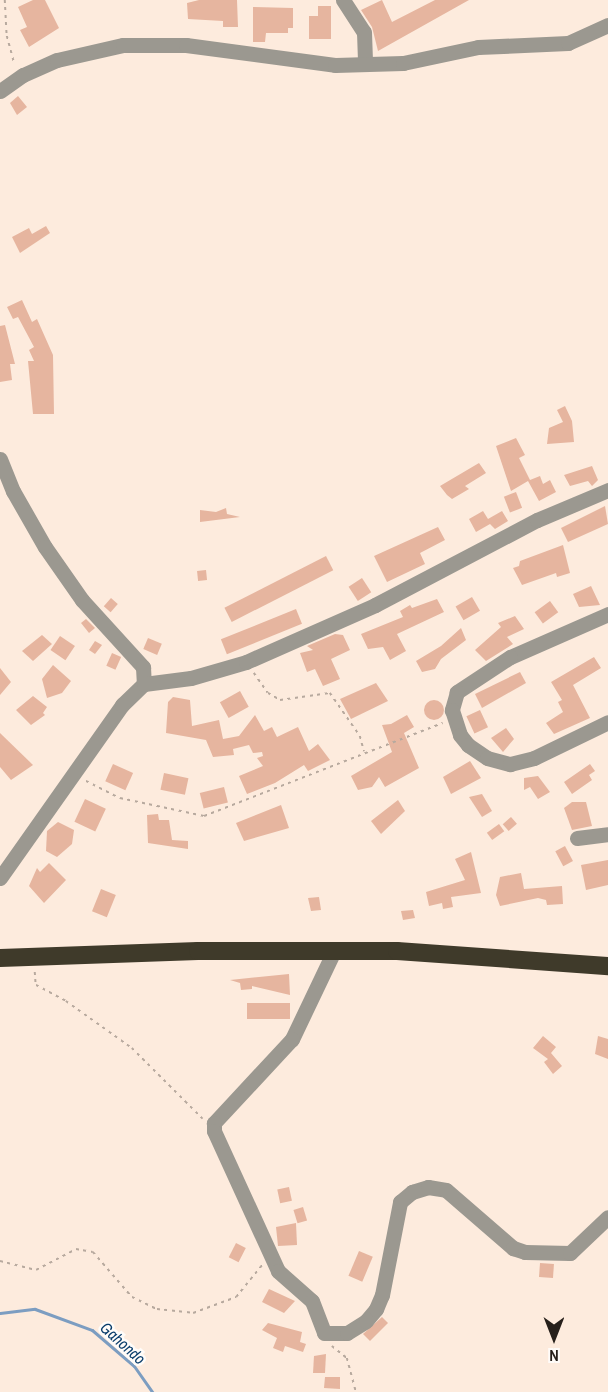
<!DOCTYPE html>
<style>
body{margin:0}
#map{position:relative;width:608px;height:1392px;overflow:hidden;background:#fdebdd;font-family:"Archivo Narrow",sans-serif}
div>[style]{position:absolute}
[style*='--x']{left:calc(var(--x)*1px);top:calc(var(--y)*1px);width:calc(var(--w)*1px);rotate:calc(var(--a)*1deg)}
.stream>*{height:3px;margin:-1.5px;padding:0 1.5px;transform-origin:1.5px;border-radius:1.5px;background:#7c9dc1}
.building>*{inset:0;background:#e6b59f;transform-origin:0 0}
.round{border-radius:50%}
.path>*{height:1.5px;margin-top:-0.75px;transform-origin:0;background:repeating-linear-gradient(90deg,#b7a99e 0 3px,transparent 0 7.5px)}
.minor>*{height:15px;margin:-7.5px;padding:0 7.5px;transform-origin:7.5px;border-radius:7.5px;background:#9b9890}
.highway>*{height:18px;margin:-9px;padding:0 9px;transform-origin:9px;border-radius:9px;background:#3f3a2a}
span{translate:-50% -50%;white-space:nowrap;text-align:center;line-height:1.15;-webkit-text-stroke:5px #fffcf9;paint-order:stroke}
.water-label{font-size:16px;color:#0a3d6b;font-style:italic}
.north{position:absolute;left:524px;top:1308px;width:60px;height:60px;-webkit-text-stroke:4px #fffcf9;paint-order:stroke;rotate:180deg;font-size:16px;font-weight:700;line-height:24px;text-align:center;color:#261f1a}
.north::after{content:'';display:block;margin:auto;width:21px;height:27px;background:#261f1a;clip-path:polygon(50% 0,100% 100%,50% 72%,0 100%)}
</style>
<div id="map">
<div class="stream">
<i style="--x:0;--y:1313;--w:35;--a:-7"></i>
<i style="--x:35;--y:1309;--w:61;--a:20.2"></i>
<i style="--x:92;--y:1330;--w:55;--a:40.6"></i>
<i style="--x:134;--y:1366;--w:32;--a:55"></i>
</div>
<div class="building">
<i style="clip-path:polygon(33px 0,45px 0,59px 28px,29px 47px,20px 30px,27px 27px,18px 7px)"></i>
<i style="clip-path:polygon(199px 0,237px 0,238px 27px,223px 27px,223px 21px,188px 19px,187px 3px)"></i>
<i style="clip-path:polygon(382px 0,392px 22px,435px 0,469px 0,378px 51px,372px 27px,361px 10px)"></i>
<i style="clip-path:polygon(318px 6px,331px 6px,331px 39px,309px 39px,309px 16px,318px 16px)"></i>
<i style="clip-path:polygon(253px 7px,293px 8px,293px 28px,288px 28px,288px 33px,266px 33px,265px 42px,253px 42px)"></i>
<i style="clip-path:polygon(18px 96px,27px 107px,17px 115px,10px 103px)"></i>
<i style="clip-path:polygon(46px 226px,50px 233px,20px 253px,12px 237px,29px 228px,32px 234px)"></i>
<i style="clip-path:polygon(22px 300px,32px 322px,37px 319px,53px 355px,54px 414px,33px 414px,28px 361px,34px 361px,29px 350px,34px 347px,18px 317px,13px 319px,7px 307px)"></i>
<i style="clip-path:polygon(5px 325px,15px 364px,10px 364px,12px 380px,0 382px,0 326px)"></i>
<i style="clip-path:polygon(565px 406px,572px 421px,574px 442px,547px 444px,549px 428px,563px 422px,557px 410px)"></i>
<i style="clip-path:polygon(516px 438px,525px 455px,519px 458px,530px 480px,540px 476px,543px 484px,550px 480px,556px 492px,539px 501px,528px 481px,511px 491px,496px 446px)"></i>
<i style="clip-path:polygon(479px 463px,486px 473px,465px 486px,469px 489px,452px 499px,447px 495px,440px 486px)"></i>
<i style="clip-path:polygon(592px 466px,598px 480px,592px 486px,588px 481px,570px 486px,564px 475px)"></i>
<i style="left:516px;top:492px;width:17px;height:13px;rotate:69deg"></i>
<i style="clip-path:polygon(605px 506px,608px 524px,568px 542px,561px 528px)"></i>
<i style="clip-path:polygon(226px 508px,227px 514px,240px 517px,200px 522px,200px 510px,216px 512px)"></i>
<i style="clip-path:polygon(483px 511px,488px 519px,502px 511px,508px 521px,495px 529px,490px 524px,476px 532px,469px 519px)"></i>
<i style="clip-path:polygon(438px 527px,445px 540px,420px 553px,425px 564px,387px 582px,374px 556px)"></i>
<i style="clip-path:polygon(563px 545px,570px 573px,557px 577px,556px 573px,522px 585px,513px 568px,519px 566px,520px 561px)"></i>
<i style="left:326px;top:556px;width:16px;height:114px;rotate:63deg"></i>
<i style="left:206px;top:570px;width:10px;height:9px;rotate:84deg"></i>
<i style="left:362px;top:578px;width:17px;height:16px;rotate:57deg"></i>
<i style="clip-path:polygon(591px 586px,600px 605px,579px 607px,573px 594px)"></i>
<i style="left:472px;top:597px;width:16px;height:19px;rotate:60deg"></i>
<i style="left:111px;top:598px;width:9px;height:11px;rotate:41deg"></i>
<i style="clip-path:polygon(437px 599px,444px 612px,397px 634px,406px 651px,390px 660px,383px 647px,368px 649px,361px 634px,403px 617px,400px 611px,410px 605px,412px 608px)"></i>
<i style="left:550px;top:601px;width:14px;height:19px;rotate:54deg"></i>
<i style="left:296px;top:609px;width:16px;height:81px;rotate:68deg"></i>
<i style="clip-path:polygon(515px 616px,524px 629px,507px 637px,513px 644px,486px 661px,475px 650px,501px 627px,498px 623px)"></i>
<i style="clip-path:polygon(86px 619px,95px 628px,89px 633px,81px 623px)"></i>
<i style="clip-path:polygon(461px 628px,466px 640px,441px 659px,435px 669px,422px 672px,416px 661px,441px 646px)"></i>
<i style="clip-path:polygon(335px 634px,343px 635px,350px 650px,331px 659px,340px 679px,323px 686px,315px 669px,307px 672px,300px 653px,313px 650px,307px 646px)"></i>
<i style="clip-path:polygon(42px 635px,52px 644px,33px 661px,22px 651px)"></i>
<i style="left:60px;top:636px;width:18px;height:17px;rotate:34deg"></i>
<i style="left:148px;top:638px;width:15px;height:12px;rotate:23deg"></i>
<i style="clip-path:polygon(95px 641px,102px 645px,95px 654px,89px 650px)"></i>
<i style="left:112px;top:653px;width:10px;height:14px;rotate:24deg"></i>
<i style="clip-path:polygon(594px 657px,601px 668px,573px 685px,590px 718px,554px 734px,546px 723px,563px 712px,558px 702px,562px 700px,551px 682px)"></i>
<i style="clip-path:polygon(53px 665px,71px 681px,62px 693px,47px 698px,42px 679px)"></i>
<i style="clip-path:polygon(0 668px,11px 682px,0 695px)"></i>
<i style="clip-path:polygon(520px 672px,526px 683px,482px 708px,475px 694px)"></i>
<i style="clip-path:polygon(376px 683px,388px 701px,351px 719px,340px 699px)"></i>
<i style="left:240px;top:691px;width:18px;height:23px;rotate:61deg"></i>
<i style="clip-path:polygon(33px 696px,47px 707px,43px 713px,45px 715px,31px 725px,16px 710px)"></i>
<i style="clip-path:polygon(173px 697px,190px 700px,192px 726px,219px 720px,223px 739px,239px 736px,255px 715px,264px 731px,272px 727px,277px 737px,298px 727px,309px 751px,318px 744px,330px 760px,308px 771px,304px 765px,275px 783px,247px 794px,239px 776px,263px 766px,257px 758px,263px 756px,262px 752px,253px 753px,249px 745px,233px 749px,234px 755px,213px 757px,206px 740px,166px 733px,168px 702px)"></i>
<i class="round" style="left:424px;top:700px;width:20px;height:20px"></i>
<i style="left:480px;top:710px;width:19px;height:15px;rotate:65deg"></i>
<i style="clip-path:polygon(407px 715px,414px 727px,404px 733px,419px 768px,385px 787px,379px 777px,372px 787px,358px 790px,351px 776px,392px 752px,382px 725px,391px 724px)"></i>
<i style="clip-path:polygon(506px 728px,514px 739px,503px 752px,491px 738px)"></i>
<i style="clip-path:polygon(0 733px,33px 765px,11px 780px,0 767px)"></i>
<i style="clip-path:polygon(470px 761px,481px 778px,451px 794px,443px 777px)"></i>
<i style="left:113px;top:764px;width:22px;height:19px;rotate:24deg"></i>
<i style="clip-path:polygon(590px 764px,595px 771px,589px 775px,592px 780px,572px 794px,564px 782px)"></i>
<i style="left:164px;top:773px;width:25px;height:17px;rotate:12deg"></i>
<i style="clip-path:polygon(538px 776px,550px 792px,538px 799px,530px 787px,524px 790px,524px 778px)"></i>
<i style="left:224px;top:787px;width:16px;height:25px;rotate:76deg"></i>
<i style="clip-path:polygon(482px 794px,492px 811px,482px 817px,469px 797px)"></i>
<i style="left:85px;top:799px;width:23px;height:25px;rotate:25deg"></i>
<i style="clip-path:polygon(398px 800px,405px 811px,381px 834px,371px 821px)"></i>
<i style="clip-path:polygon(572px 802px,586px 802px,592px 826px,572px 830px,564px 808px)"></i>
<i style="clip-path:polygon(281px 805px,289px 828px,244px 841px,236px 823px)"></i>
<i style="clip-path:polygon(158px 814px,159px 820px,169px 820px,172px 840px,188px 841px,188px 849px,148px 843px,147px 815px)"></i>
<i style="left:511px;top:817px;width:9px;height:11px;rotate:49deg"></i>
<i style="clip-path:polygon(58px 822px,74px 830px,72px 844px,57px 857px,46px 851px,47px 831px)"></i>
<i style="left:499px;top:824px;width:9px;height:15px;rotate:54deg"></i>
<i style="left:565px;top:846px;width:17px;height:11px;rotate:62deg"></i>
<i style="clip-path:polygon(471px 852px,481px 893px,451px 897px,453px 907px,443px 909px,442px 903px,429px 906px,426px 892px,465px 880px,455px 859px)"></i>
<i style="clip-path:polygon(608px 860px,608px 885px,586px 890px,581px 865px)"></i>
<i style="clip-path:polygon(49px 863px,66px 880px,44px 903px,29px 886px,37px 868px,40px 872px)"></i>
<i style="clip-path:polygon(521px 873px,524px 889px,562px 886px,563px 904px,547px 905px,546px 900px,538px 898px,500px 906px,496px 895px,500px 877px)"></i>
<i style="left:101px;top:889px;width:16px;height:24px;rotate:22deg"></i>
<i style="clip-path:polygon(319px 897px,321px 910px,311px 911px,308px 898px)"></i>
<i style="clip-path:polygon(413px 910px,415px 918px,403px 920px,401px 911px)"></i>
<i style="clip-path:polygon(289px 974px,290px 995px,252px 986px,252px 989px,241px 990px,240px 983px,230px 980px)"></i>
<i style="left:290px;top:1003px;width:16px;height:43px;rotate:90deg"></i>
<i style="clip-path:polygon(543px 1036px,556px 1047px,551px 1053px,562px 1066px,553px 1074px,544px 1062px,548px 1059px,533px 1048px)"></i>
<i style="clip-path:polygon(598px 1036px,608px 1039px,608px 1059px,595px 1054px)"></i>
<i style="left:289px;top:1187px;width:14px;height:12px;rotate:78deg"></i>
<i style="left:303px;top:1207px;width:14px;height:10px;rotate:73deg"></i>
<i style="clip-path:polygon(296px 1223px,297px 1245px,278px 1246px,276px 1227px)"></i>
<i style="left:236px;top:1243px;width:11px;height:16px;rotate:27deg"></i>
<i style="left:359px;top:1251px;width:15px;height:27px;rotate:23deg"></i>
<i style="left:540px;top:1263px;width:14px;height:14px;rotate:4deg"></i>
<i style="clip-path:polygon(269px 1289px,295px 1301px,284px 1313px,262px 1302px)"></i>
<i style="clip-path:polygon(382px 1317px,388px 1323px,370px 1341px,363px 1334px)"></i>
<i style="clip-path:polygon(268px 1323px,302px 1332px,300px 1342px,306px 1344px,303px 1352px,285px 1346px,283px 1352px,273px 1348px,277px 1338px,262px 1330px)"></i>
<i style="clip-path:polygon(326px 1354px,325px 1373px,313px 1373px,314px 1356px)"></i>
<i style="clip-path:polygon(325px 1377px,340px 1377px,340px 1389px,324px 1388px)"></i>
</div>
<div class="path">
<i style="--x:5;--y:0;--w:36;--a:87"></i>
<i style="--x:7;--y:36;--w:30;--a:75"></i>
<i style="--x:254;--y:673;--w:24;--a:55"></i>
<i style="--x:268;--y:693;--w:14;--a:30"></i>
<i style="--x:280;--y:700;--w:50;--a:-8"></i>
<i style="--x:330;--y:693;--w:52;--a:55.1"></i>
<i style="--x:360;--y:736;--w:16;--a:75"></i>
<i style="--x:86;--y:781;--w:38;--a:27"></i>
<i style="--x:120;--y:798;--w:86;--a:12.1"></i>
<i style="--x:204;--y:816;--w:256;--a:-21.3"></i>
<i style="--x:35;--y:972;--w:13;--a:86"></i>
<i style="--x:36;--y:985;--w:34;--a:28"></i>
<i style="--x:66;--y:1001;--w:81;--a:35.5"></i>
<i style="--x:132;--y:1048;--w:100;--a:45"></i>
<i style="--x:0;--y:1261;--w:37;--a:14"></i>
<i style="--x:36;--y:1270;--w:45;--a:-27.7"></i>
<i style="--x:76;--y:1249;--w:17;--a:10"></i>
<i style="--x:93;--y:1252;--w:60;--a:49.1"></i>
<i style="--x:132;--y:1297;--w:28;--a:26"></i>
<i style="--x:157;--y:1309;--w:36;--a:6"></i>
<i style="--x:193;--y:1313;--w:46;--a:-20.4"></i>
<i style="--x:236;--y:1297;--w:41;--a:-50.9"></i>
<i style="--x:332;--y:1346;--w:19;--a:39"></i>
<i style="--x:347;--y:1358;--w:35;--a:75"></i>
</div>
<div class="minor">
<i style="--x:343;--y:0;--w:38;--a:57"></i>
<i style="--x:364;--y:32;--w:32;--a:88"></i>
<i style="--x:0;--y:91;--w:28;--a:-35"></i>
<i style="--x:23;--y:75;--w:37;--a:-24"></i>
<i style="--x:57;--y:60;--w:68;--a:-12.8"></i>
<i style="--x:123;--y:45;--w:63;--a:0"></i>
<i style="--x:186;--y:45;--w:150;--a:7.6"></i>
<i style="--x:335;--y:65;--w:68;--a:-1.7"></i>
<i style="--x:403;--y:63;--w:77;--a:-12"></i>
<i style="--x:478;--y:47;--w:90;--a:-2.5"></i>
<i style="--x:568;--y:43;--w:44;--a:-24.2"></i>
<i style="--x:0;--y:459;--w:35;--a:68"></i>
<i style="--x:13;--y:491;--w:64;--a:60.3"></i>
<i style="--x:45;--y:547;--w:65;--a:55.1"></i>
<i style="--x:82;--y:600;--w:91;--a:47.7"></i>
<i style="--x:143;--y:667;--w:17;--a:87"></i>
<i style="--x:608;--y:614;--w:107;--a:156.3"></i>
<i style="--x:510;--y:657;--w:64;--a:146.6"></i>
<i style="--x:457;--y:692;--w:19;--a:106"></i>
<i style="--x:452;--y:710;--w:26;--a:72"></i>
<i style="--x:460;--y:735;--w:13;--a:51"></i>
<i style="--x:468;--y:745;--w:23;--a:34"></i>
<i style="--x:487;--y:758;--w:24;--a:15"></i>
<i style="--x:510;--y:764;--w:25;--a:-14"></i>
<i style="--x:534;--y:758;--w:82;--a:-25.9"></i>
<i style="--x:577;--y:838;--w:31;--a:-7"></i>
<i style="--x:0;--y:878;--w:212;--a:-54.8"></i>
<i style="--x:122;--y:705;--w:30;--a:-44"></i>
<i style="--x:144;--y:684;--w:47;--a:-7.3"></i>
<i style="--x:191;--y:678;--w:57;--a:-16.2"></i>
<i style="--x:246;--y:662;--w:141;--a:-23.8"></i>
<i style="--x:375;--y:605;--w:183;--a:-27.7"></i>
<i style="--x:537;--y:520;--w:77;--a:-22.9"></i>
<i style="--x:334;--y:951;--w:98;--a:115.5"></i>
<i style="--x:292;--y:1039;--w:115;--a:132.9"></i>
<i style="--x:214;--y:1123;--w:8;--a:90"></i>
<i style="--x:214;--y:1131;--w:154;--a:65.4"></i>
<i style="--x:278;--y:1271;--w:45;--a:41.4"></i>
<i style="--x:312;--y:1301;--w:34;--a:69"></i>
<i style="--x:324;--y:1333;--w:23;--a:0"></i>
<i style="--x:347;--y:1333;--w:22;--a:-32"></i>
<i style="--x:366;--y:1321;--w:16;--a:-50"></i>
<i style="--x:376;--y:1309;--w:15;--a:-67"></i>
<i style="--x:382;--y:1295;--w:95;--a:-79"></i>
<i style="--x:400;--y:1202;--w:16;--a:-40"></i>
<i style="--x:412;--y:1192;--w:17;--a:-17"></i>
<i style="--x:428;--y:1187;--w:18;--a:9"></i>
<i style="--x:446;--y:1190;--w:89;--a:40.9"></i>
<i style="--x:513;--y:1248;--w:13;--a:18"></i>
<i style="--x:525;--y:1252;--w:45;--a:1.3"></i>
<i style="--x:570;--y:1253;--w:52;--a:-43.5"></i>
</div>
<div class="highway">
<i style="--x:0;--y:958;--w:198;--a:-2"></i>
<i style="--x:198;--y:951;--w:199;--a:0"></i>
<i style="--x:397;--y:951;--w:212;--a:4.1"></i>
</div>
<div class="water-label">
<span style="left:123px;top:1343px;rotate:42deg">Gahondo</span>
</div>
<div class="north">N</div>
</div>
